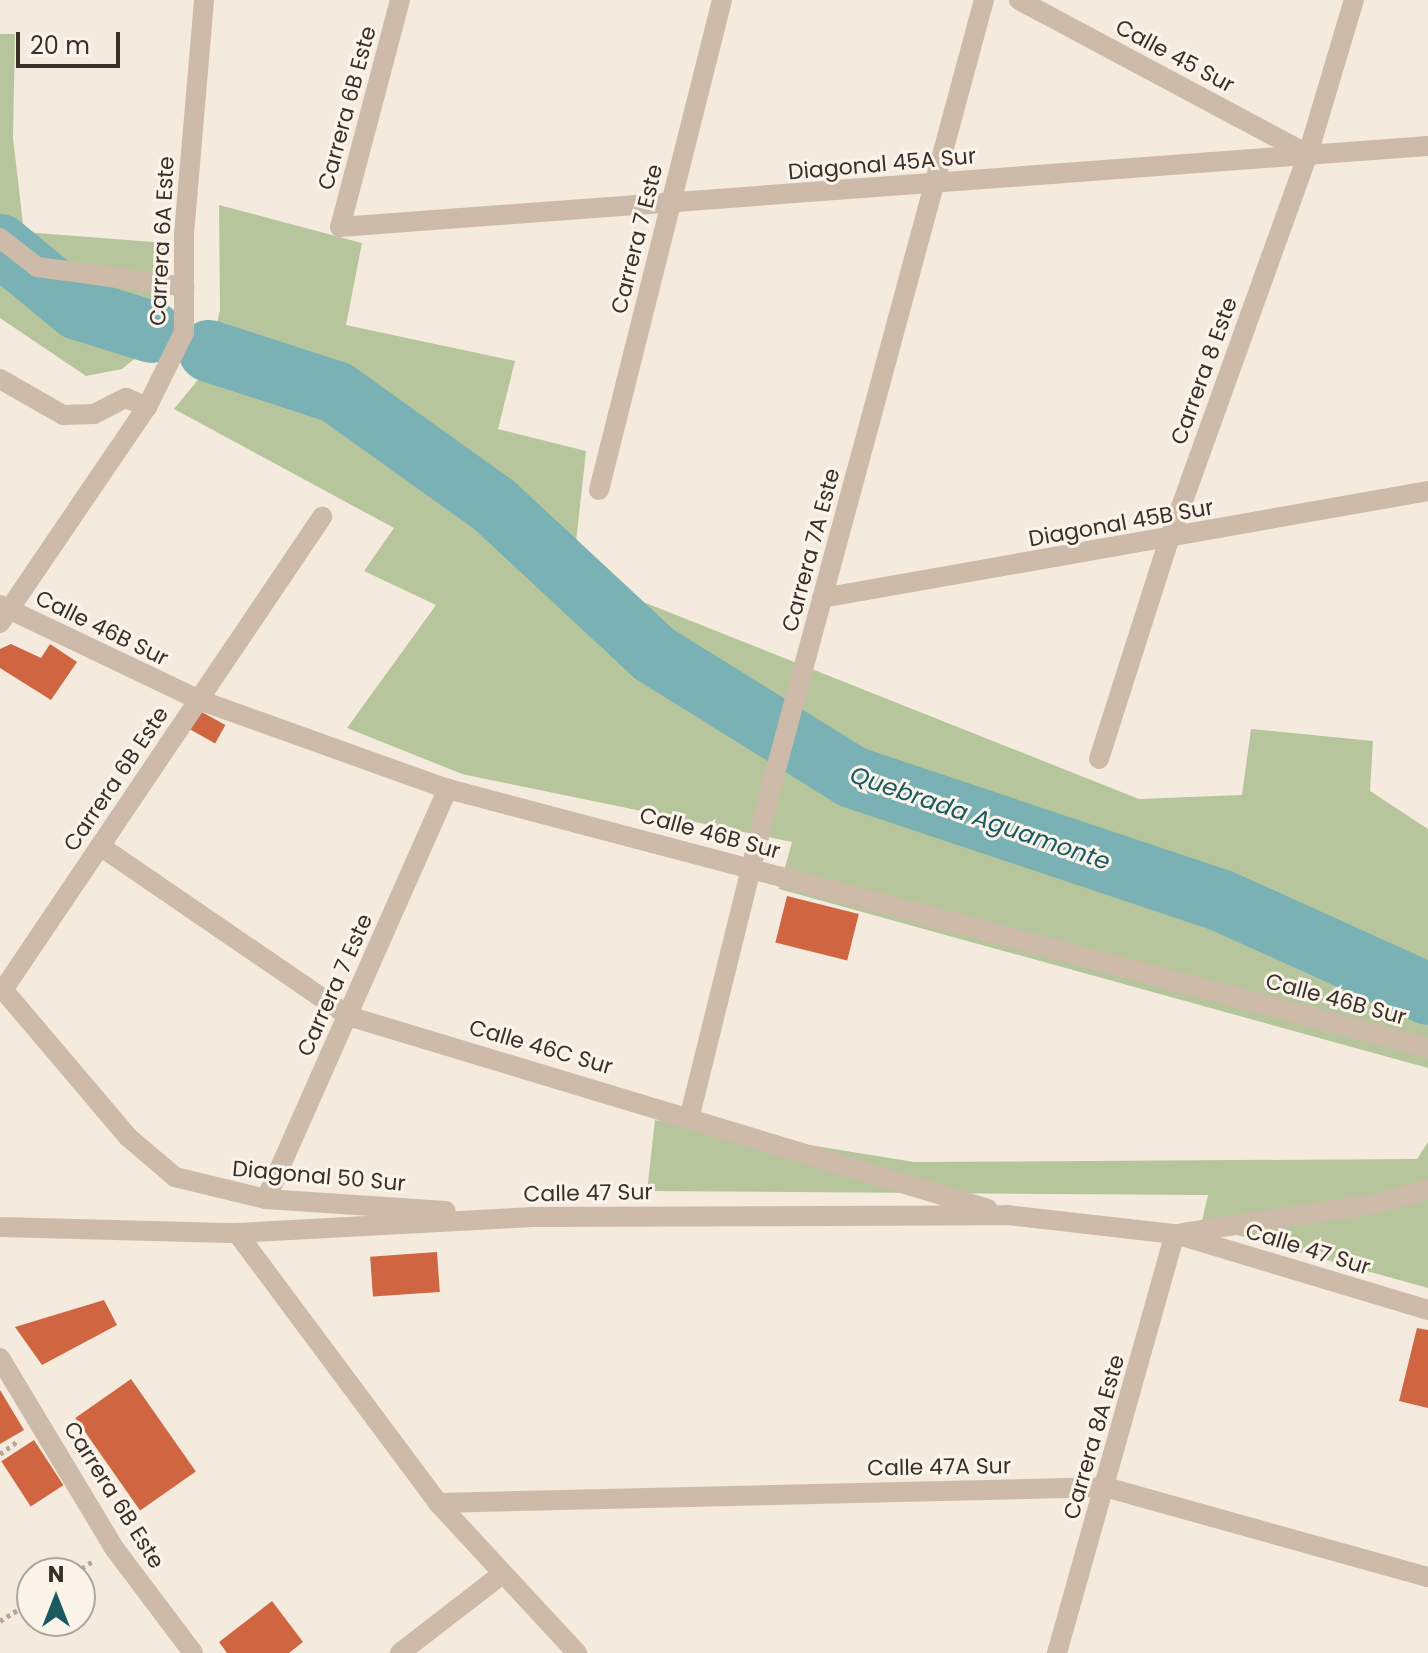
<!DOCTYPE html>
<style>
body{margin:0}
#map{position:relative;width:1428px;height:1653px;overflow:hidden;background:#f5eade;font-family:Poppins,sans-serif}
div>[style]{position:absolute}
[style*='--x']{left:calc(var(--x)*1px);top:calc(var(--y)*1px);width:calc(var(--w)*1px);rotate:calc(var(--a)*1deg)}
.green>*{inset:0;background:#b7c59c}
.river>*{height:62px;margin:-31px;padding:0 31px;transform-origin:31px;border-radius:31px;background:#7ab1b4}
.building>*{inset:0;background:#cf6641;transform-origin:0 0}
.path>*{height:5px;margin-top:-2.5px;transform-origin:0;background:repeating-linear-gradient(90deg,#baa492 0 4px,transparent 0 8px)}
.minor>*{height:20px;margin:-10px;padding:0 10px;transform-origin:10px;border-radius:10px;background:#cebaa8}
span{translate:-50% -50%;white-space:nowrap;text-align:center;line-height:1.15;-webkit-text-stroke:6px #fbf4eb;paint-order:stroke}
.street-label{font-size:22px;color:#3b2f29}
.water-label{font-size:24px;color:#1a5a60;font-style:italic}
.north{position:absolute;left:16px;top:1557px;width:80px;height:80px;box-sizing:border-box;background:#fbf4eb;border:2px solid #aea59d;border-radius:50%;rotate:0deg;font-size:22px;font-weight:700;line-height:32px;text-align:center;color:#3b2f29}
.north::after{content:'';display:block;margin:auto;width:28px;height:36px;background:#1a5a60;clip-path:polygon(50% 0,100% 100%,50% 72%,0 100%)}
.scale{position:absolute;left:16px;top:32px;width:104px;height:36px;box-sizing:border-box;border:4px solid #3b2f29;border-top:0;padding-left:10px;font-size:24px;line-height:28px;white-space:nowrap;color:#3b2f29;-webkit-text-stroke:6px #fbf4eb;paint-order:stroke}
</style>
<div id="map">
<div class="green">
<i style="clip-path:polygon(0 34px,15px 34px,13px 138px,24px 232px,166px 243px,153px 344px,122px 369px,86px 376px,0 318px)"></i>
<i style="clip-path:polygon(219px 205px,362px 243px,346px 325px,515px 361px,498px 429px,586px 451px,574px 560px,603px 586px,1139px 799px,1242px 795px,1251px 729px,1373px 741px,1370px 791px,1428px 829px,1428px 1068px,779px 889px,792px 842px,462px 774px,347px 728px,436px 605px,364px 571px,394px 528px,174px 409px,206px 370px,220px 310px)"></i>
<i style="clip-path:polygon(655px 1120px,914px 1162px,1417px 1159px,1428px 1142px,1428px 1288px,1201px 1225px,1208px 1195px,647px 1191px)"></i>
</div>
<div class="river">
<i style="--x:0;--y:245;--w:101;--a:39.4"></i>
<i style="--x:78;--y:309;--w:77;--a:17.3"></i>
<i style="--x:209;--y:351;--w:133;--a:17.9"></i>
<i style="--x:336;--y:392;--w:196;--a:35.6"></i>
<i style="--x:495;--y:506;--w:217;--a:42.9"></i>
<i style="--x:654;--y:654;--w:233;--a:31.8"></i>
<i style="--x:852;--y:777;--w:388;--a:18.5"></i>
<i style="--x:1220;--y:900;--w:228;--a:24.3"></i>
</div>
<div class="building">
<i style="clip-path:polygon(11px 644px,41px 658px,50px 644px,77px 662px,51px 700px,0 668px,0 649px)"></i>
<i style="left:200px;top:711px;width:29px;height:21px;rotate:29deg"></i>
<i style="left:787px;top:896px;width:74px;height:48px;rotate:14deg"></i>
<i style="left:437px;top:1252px;width:40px;height:67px;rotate:86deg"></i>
<i style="clip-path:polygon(104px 1300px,117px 1325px,42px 1365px,15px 1327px)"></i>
<i style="clip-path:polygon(1417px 1328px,1428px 1330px,1428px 1408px,1399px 1401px)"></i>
<i style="left:131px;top:1379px;width:113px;height:68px;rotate:55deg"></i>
<i style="clip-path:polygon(0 1390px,24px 1430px,0 1444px)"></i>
<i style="left:34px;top:1440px;width:54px;height:39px;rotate:57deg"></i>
<i style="clip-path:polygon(272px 1601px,303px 1642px,289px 1653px,227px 1653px,219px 1642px)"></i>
</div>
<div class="path">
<i style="--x:0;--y:1454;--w:22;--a:-36"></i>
<i style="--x:75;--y:1573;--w:22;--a:-34"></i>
<i style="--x:0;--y:1621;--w:38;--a:-32"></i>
</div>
<div class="minor">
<i style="--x:400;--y:0;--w:235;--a:104.8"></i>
<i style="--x:340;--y:227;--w:1091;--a:-4.26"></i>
<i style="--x:1019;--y:0;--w:327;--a:28.1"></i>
<i style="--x:0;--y:238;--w:47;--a:38.1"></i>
<i style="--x:37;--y:267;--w:149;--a:7.7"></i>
<i style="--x:0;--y:379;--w:73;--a:29.7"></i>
<i style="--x:63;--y:415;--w:31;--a:-2"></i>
<i style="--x:94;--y:414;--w:36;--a:-27"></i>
<i style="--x:126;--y:398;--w:23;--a:23"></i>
<i style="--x:599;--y:490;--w:505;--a:-75.91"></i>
<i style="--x:822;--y:598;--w:615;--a:-10.01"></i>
<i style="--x:0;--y:605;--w:221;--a:25.5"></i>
<i style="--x:199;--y:700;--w:264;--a:19.7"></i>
<i style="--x:448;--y:789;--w:1014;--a:14.8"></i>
<i style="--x:0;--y:623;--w:261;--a:-55.8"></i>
<i style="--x:147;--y:407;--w:84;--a:-63.7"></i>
<i style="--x:184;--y:332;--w:98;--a:-90"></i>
<i style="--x:184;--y:234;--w:235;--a:-85.1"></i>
<i style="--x:1099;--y:759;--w:230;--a:-72.3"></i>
<i style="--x:1169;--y:540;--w:410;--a:-70.2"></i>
<i style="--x:1308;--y:154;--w:161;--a:-73.4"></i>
<i style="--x:100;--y:846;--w:301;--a:34.4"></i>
<i style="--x:348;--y:1016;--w:668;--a:16.78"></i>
<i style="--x:0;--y:986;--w:198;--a:49.7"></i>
<i style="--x:128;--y:1137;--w:62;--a:40.4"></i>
<i style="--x:175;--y:1177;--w:94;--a:13.6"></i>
<i style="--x:266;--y:1199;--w:180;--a:3.8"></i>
<i style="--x:3;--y:990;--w:571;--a:-56"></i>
<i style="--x:690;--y:1115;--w:330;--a:-76.1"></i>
<i style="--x:769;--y:795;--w:824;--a:-74.87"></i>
<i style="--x:266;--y:1199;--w:449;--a:-66.1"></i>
<i style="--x:0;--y:1227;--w:237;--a:1.5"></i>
<i style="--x:237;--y:1233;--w:293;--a:-3.1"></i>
<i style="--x:530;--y:1217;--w:477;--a:-0.2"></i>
<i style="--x:1007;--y:1215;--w:169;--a:6.5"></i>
<i style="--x:1175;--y:1234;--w:264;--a:16.7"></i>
<i style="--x:237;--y:1233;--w:337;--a:53.3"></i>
<i style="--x:438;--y:1503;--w:205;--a:47.2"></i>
<i style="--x:1183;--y:1233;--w:198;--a:-8.7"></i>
<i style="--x:1379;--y:1203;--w:51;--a:-15.9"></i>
<i style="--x:0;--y:1358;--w:222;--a:59"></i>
<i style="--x:114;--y:1548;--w:131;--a:53"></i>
<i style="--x:438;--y:1503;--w:667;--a:-1.37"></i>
<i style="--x:1105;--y:1487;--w:335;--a:15.6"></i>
<i style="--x:400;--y:1653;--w:128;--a:-37.7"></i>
<i style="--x:1057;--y:1653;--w:435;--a:-74.3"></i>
</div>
<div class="street-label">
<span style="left:1175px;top:56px;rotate:28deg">Calle 45 Sur</span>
<span style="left:347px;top:108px;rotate:-75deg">Carrera 6B Este</span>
<span style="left:882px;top:164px;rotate:-5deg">Diagonal 45A Sur</span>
<span style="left:637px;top:239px;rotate:-76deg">Carrera 7 Este</span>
<span style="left:162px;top:241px;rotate:-87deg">Carrera 6A Este</span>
<span style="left:1204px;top:371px;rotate:-70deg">Carrera 8 Este</span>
<span style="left:1121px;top:523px;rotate:-10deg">Diagonal 45B Sur</span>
<span style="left:811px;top:550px;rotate:-75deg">Carrera 7A Este</span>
<span style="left:102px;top:628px;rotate:26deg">Calle 46B Sur</span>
<span style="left:116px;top:779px;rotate:-56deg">Carrera 6B Este</span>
<span style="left:710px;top:833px;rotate:15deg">Calle 46B Sur</span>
<span style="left:335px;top:985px;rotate:-66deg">Carrera 7 Este</span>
<span style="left:1336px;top:999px;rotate:15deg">Calle 46B Sur</span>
<span style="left:541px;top:1047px;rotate:16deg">Calle 46C Sur</span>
<span style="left:319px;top:1176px;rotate:5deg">Diagonal 50 Sur</span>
<span style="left:588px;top:1193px;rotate:-1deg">Calle 47 Sur</span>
<span style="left:1308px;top:1249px;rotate:17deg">Calle 47 Sur</span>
<span style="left:1094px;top:1437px;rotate:-74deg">Carrera 8A Este</span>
<span style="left:939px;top:1467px;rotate:-1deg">Calle 47A Sur</span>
<span style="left:114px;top:1495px;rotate:58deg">Carrera 6B Este</span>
</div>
<div class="water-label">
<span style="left:980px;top:818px;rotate:19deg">Quebrada Aguamonte</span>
</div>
<div class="north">N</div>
<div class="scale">20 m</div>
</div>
